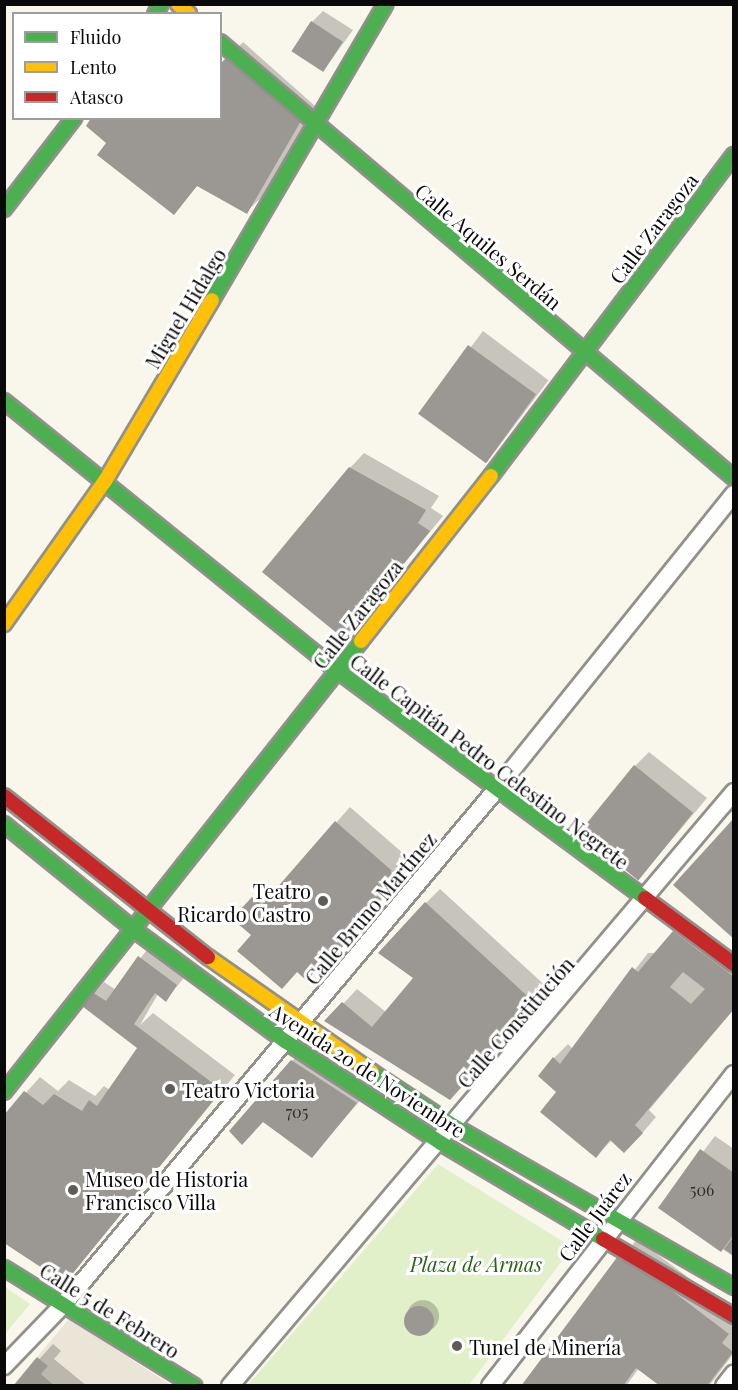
<!DOCTYPE html>
<meta charset="utf-8">
<style>
body{margin:0}
#map{position:relative;width:738px;height:1390px;overflow:hidden;background:#f9f6ec;font-family:"Playfair Display",serif}
div>[style]{position:absolute}
[style*='--x']{left:calc(var(--x)*1px);top:calc(var(--y)*1px);width:calc(var(--w)*1px);rotate:calc(var(--a)*1deg)}
.green>*{inset:0;background:#e2f0c9}
.plaza>*{inset:0;background:#eae5d7}
.shadow>*{inset:0;background:#0003;transform-origin:0 0}
.round{border-radius:50%}
.building>*{inset:0;background:#9b9893;transform-origin:0 0}
.roads{filter:drop-shadow(2px 0 #91908b) drop-shadow(-2px 0 #91908b) drop-shadow(0 2px #91908b) drop-shadow(0 -2px #91908b)}
.street>*{height:16px;margin:-8px;padding:0 8px;transform-origin:8px;border-radius:8px;background:#fefefc}
.fast>*{height:14px;margin:-7px;padding:0 7px;transform-origin:7px;border-radius:7px;background:#4caf50}
.slow>*{height:14px;margin:-7px;padding:0 7px;transform-origin:7px;border-radius:7px;background:#ffc107}
.jam>*{height:14px;margin:-7px;padding:0 7px;transform-origin:7px;border-radius:7px;background:#c62828}
.dots>*{width:16px;height:16px;translate:-50% -50%;box-sizing:border-box;border:3px solid #fff;border-radius:50%}
span{translate:-50% -50%;white-space:nowrap;text-align:center;line-height:1.15;-webkit-text-stroke:6px #fff;paint-order:stroke}
.number-label{font-size:16px;color:#2e2d2c}
.number-label span{-webkit-text-stroke-width:0}
.street-label{font-size:20px;color:#090909}
.poi-label{font-size:20px;color:#090909}
.right{translate:-100% -50%;text-align:right}
.left{translate:0 -50%;text-align:left}
.park-label{font-size:20px;color:#286516;font-style:italic}
.frame{position:absolute;inset:0;border:6px solid #090909;pointer-events:none}
.legend{position:absolute;left:12px;top:12px;width:210px;height:108px;box-sizing:border-box;background:#fff;border:2px solid #9d9d9d;margin:0;padding:8px 10px;list-style:none;font-size:18px;color:#090909}
.legend li{display:flex;align-items:center;gap:12px;height:30px}
.legend b{width:30px;border:2px solid #9d9d9d}
</style>
<div id="map">
<div class="green">
<i style="clip-path:polygon(evenodd,438px 1164px,567px 1244px,567px 1254px,469px 1385px,248px 1385px,438px 1164px,420px 1306px,430px 1312px,433px 1323px,417px 1336px,406px 1329px,404px 1318px,420px 1306px)"></i>
<i style="clip-path:polygon(5px 1287px,30px 1304px,5px 1334px)"></i>
</div>
<div class="plaza">
<i style="clip-path:polygon(69px 1319px,171px 1385px,55px 1385px,41px 1374px,48px 1366px,37px 1357px)"></i>
</div>
<div class="shadow">
<i style="clip-path:polygon(323px 11px,353px 30px,323px 71px,312px 22px)"></i>
<i style="clip-path:polygon(243px 42px,315px 106px,261px 198px,246px 212px,198px 185px,173px 213px,220px 118px,229px 57px)"></i>
<i style="left:483px;top:331px;width:82px;height:103px;rotate:37deg"></i>
<i style="clip-path:polygon(364px 453px,439px 496px,431px 508px,443px 516px,344px 637px,350px 468px)"></i>
<i style="clip-path:polygon(649px 752px,707px 798px,641px 876px,635px 766px)"></i>
<i style="clip-path:polygon(350px 807px,413px 862px,319px 974px,316px 970px,307px 979px,298px 971px,282px 987px,253px 935px,253px 898px,267px 884px,276px 891px)"></i>
<i style="clip-path:polygon(440px 889px,549px 989px,450px 1099px,327px 1021px,357px 989px,386px 1012px,415px 978px,426px 903px)"></i>
<i style="clip-path:polygon(150px 946px,187px 974px,166px 1000px,158px 994px,140px 1025px,153px 1013px,235px 1075px,65px 1281px,4px 1117px,40px 1077px,58px 1091px,69px 1080px,95px 1096px,104px 1086px,110px 1090px,139px 1047px,84px 1006px,104px 982px,116px 990px)"></i>
<i style="clip-path:polygon(734px 952px,734px 1009px,649px 1110px,656px 1117px,639px 1137px,612px 1140px,596px 1156px,558px 1092px,554px 1058px,568px 1044px,573px 1049px,648px 953px)"></i>
<i style="clip-path:polygon(306px 1047px,371px 1088px,312px 1156px,264px 1121px,292px 1061px)"></i>
<i style="clip-path:polygon(715px 1136px,734px 1149px,734px 1257px,661px 1207px)"></i>
<i style="clip-path:polygon(637px 1239px,734px 1312px,734px 1353px,709px 1386px,663px 1386px,639px 1368px,626px 1386px,523px 1386px)"></i>
<i class="round" style="left:407px;top:1300px;width:32px;height:32px"></i>
<i style="clip-path:polygon(53px 1344px,61px 1351px,54px 1359px,87px 1386px,15px 1386px)"></i>
</div>
<div class="building">
<i style="left:311px;top:21px;width:38px;height:36px;rotate:33deg"></i>
<i style="clip-path:polygon(228px 56px,301px 121px,247px 214px,197px 186px,174px 215px,97px 155px,106px 143px,86px 126px,91px 118px,220px 118px,220px 64px)"></i>
<i style="left:468px;top:345px;width:84px;height:85px;rotate:36deg"></i>
<i style="clip-path:polygon(349px 467px,426px 510px,418px 523px,430px 531px,344px 639px,262px 572px)"></i>
<i style="left:634px;top:765px;width:76px;height:87px;rotate:39deg"></i>
<i style="clip-path:polygon(734px 818px,734px 939px,673px 885px)"></i>
<i style="clip-path:polygon(335px 821px,399px 877px,319px 976px,315px 971px,307px 981px,297px 972px,282px 989px,237px 951px,251px 935px,237px 923px,243px 915px,239px 911px,252px 897px,262px 905px)"></i>
<i style="clip-path:polygon(425px 902px,536px 1004px,450px 1100px,324px 1021px,342px 1002px,372px 1027px,413px 978px,378px 953px)"></i>
<i style="clip-path:polygon(evenodd,673px 931px,734px 977px,734px 1009px,635px 1125px,643px 1133px,624px 1153px,610px 1140px,596px 1158px,540px 1112px,556px 1092px,538px 1076px,553px 1057px,560px 1064px,632px 967px,638px 972px,673px 931px,683px 972px,705px 989px,691px 1004px,670px 987px,683px 972px)"></i>
<i style="clip-path:polygon(138px 956px,177px 985px,166px 1002px,155px 993px,134px 1024px,222px 1090px,65px 1283px,4px 1243px,4px 1115px,24px 1091px,43px 1105px,54px 1094px,82px 1111px,89px 1100px,97px 1106px,137px 1048px,82px 1006px,92px 992px,106px 1001px)"></i>
<i style="clip-path:polygon(291px 1060px,357px 1103px,312px 1158px,263px 1122px,242px 1145px,229px 1131px)"></i>
<i style="clip-path:polygon(700px 1149px,734px 1173px,734px 1234px,721px 1252px,658px 1208px)"></i>
<i style="clip-path:polygon(734px 1236px,734px 1256px,724px 1249px)"></i>
<i style="clip-path:polygon(621px 1252px,729px 1334px,722px 1343px,733px 1352px,707px 1386px,660px 1386px,636px 1368px,623px 1386px,521px 1386px)"></i>
<i class="round" style="left:404px;top:1306px;width:30px;height:30px"></i>
<i style="clip-path:polygon(37px 1357px,48px 1366px,41px 1374px,55px 1386px,13px 1386px)"></i>
</div>
<div class="roads">
<div class="street">
<i style="--x:4;--y:1366;--w:85;--a:-46"></i>
<i style="--x:63;--y:1305;--w:671;--a:-49.95"></i>
<i style="--x:495;--y:791;--w:381;--a:-51.2"></i>
<i style="--x:230;--y:1386;--w:779;--a:-49.69"></i>
<i style="--x:490;--y:1386;--w:396;--a:-52"></i>
<i style="--x:724;--y:1386;--w:16;--a:-52"></i>
</div>
<div class="fast">
<i style="--x:155;--y:14;--w:12;--a:-59"></i>
<i style="--x:220;--y:42;--w:674;--a:40.31"></i>
<i style="--x:4;--y:209;--w:115;--a:-52.4"></i>
<i style="--x:212;--y:300;--w:343;--a:-59.6"></i>
<i style="--x:4;--y:401;--w:429;--a:39"></i>
<i style="--x:338;--y:671;--w:382;--a:36.5"></i>
<i style="--x:491;--y:476;--w:403;--a:-52.9"></i>
<i style="--x:4;--y:824;--w:166;--a:39.1"></i>
<i style="--x:133;--y:929;--w:189;--a:36.4"></i>
<i style="--x:285;--y:1041;--w:186;--a:33.2"></i>
<i style="--x:441;--y:1143;--w:188;--a:30.7"></i>
<i style="--x:372;--y:1072;--w:98;--a:33.4"></i>
<i style="--x:454;--y:1126;--w:323;--a:29.9"></i>
<i style="--x:4;--y:1092;--w:575;--a:-51.64"></i>
<i style="--x:4;--y:1268;--w:224;--a:31.8"></i>
</div>
<div class="slow">
<i style="--x:178;--y:4;--w:15;--a:42"></i>
<i style="--x:4;--y:624;--w:175;--a:-54.8"></i>
<i style="--x:105;--y:481;--w:210;--a:-59.4"></i>
<i style="--x:361;--y:641;--w:210;--a:-51.8"></i>
<i style="--x:208;--y:957;--w:200;--a:35"></i>
</div>
<div class="jam">
<i style="--x:4;--y:796;--w:260;--a:38.3"></i>
<i style="--x:645;--y:898;--w:111;--a:36.6"></i>
<i style="--x:603;--y:1239;--w:152;--a:30.4"></i>
</div>
</div>
<div class="dots">
<i style="left:323px;top:901px;background:#5d5c58"></i>
<i style="left:170px;top:1089px;background:#5d5c58"></i>
<i style="left:73px;top:1190px;background:#5d5c58"></i>
<i style="left:457px;top:1346px;background:#5d5c58"></i>
</div>
<div class="number-label">
<span style="left:297px;top:1112px">705</span>
<span style="left:702px;top:1190px">506</span>
</div>
<div class="street-label">
<span style="left:653px;top:228px;rotate:-53deg">Calle Zaragoza</span>
<span style="left:489px;top:246px;rotate:40deg">Calle Aquiles Serdán</span>
<span style="left:185px;top:308px;rotate:-59deg">Miguel Hidalgo</span>
<span style="left:357px;top:614px;rotate:-52deg">Calle Zaragoza</span>
<span style="left:490px;top:761px;rotate:37deg">Calle Capitán Pedro Celestino Negrete</span>
<span style="left:370px;top:908px;rotate:-50deg">Calle Bruno Martínez</span>
<span style="left:515px;top:1022px;rotate:-49deg">Calle Constitución</span>
<span style="left:368px;top:1070px;rotate:33deg">Avenida 20 de Noviembre</span>
<span style="left:594px;top:1216px;rotate:-53deg">Calle Juárez</span>
<span style="left:110px;top:1310px;rotate:32deg">Calle 5 de Febrero</span>
</div>
<div class="poi-label">
<span class="right" style="left:311px;top:902px">Teatro<br>Ricardo Castro</span>
<span class="left" style="left:182px;top:1089px">Teatro Victoria</span>
<span class="left" style="left:85px;top:1190px">Museo de Historia<br>Francisco Villa</span>
<span class="left" style="left:469px;top:1346px">Tunel de Minería</span>
</div>
<div class="park-label">
<span style="left:476px;top:1263px">Plaza de Armas</span>
</div>
<div class="frame"></div>
<ul class="legend">
<li><b style="height:8px;background:#4caf50"></b>Fluido</li>
<li><b style="height:8px;background:#ffc107"></b>Lento</li>
<li><b style="height:8px;background:#c62828"></b>Atasco</li>
</ul>
</div>
